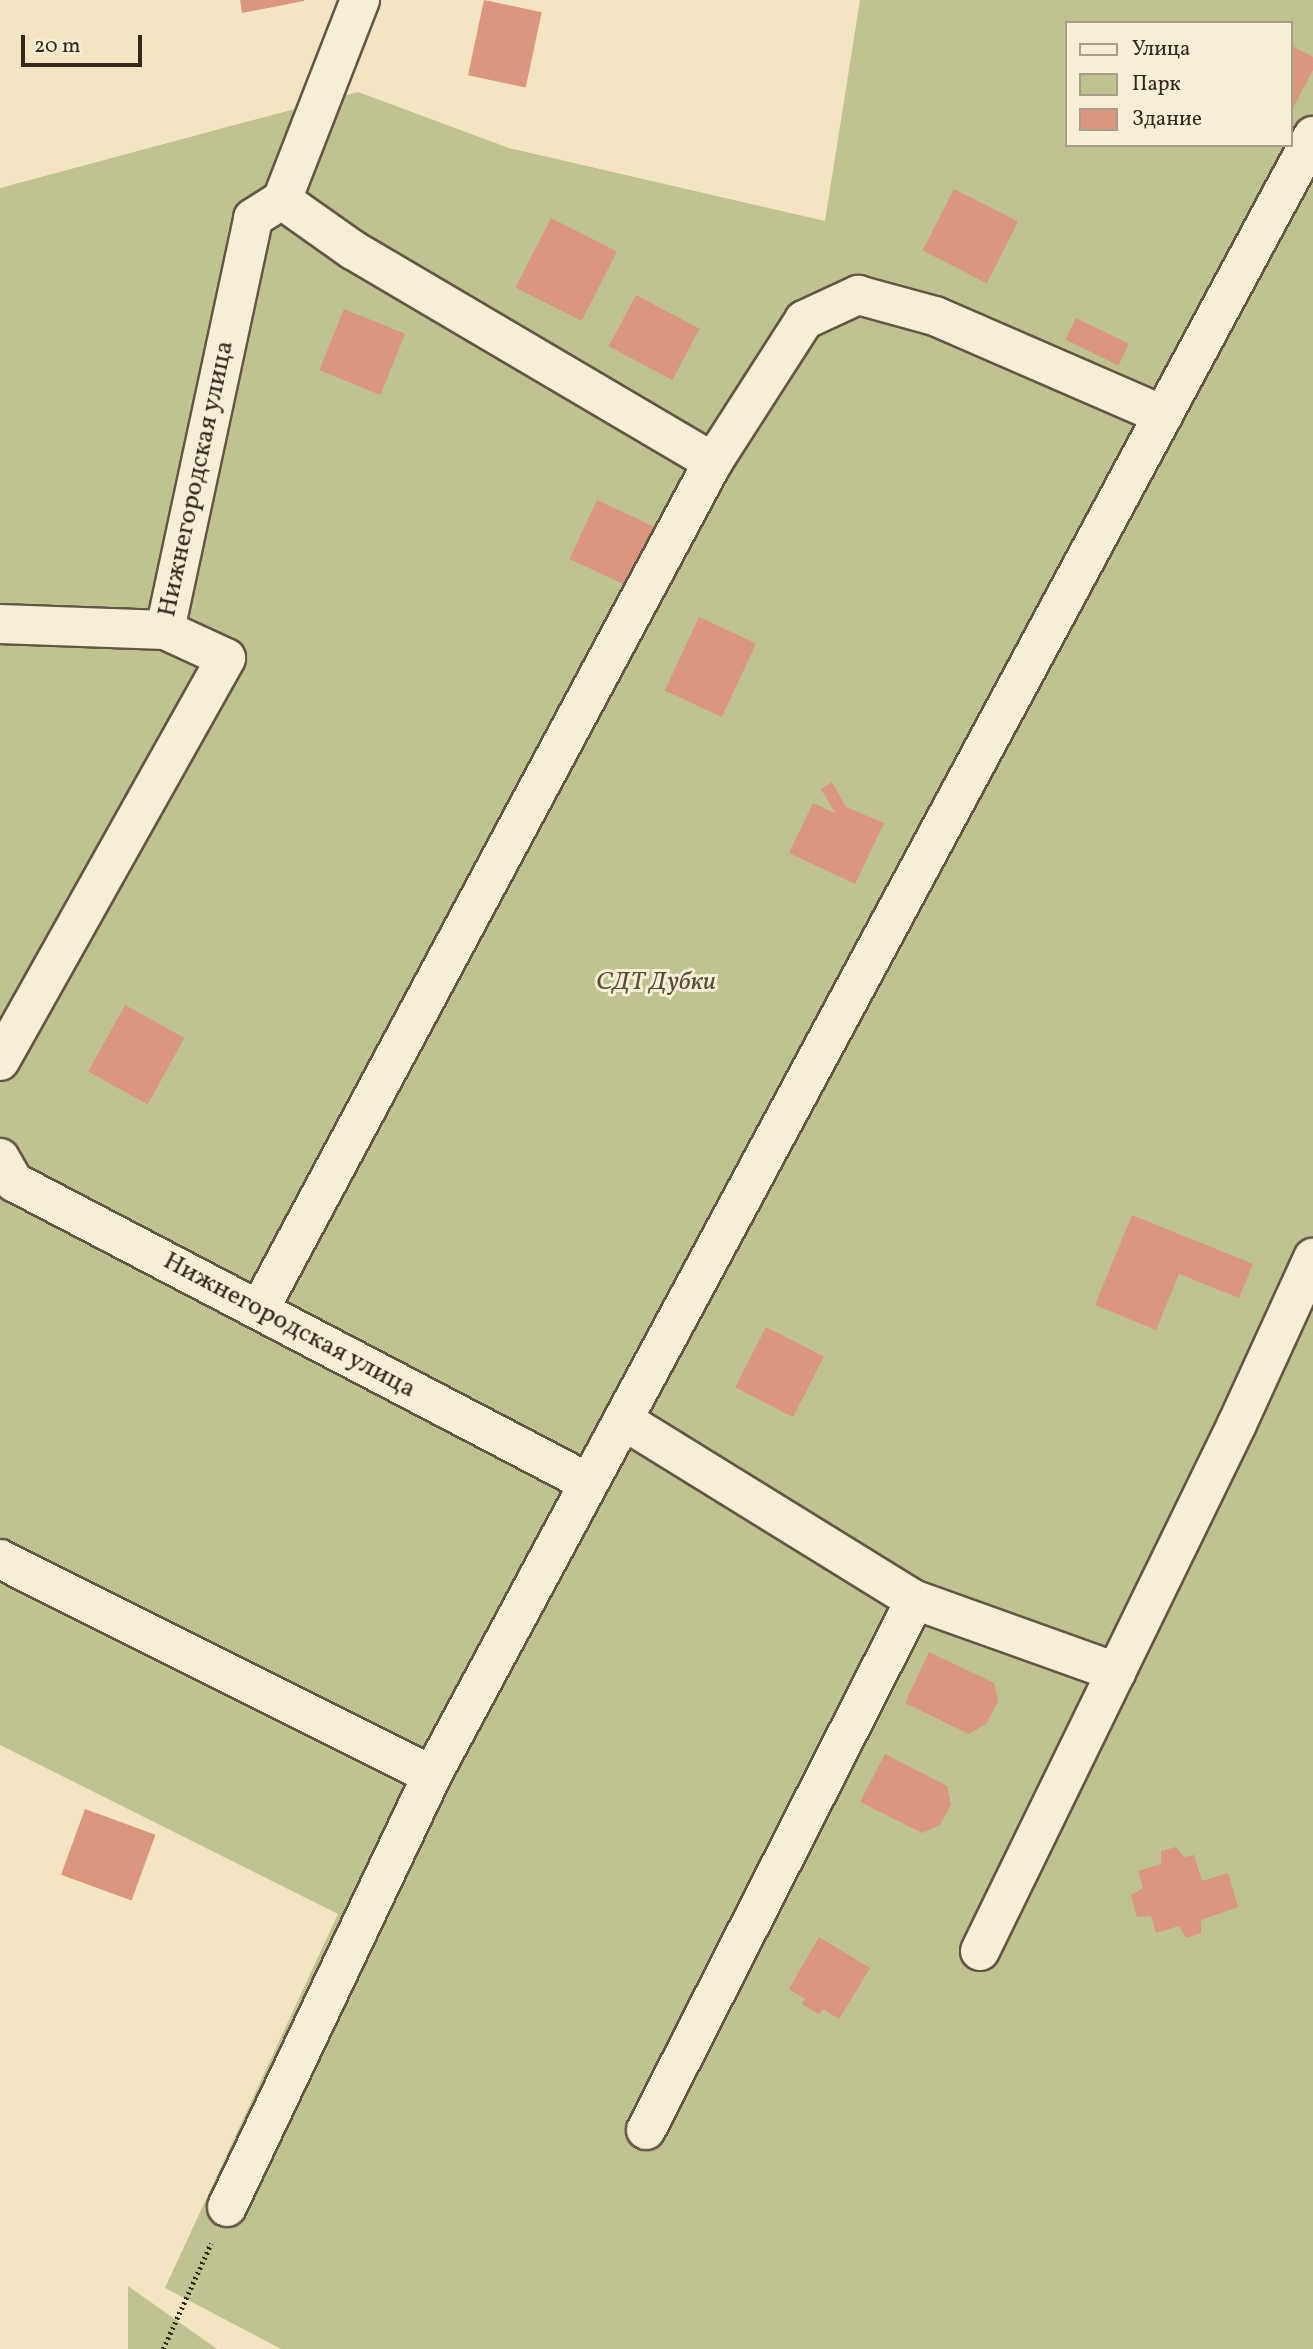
<!DOCTYPE html>
<meta charset="utf-8">
<style>
body{margin:0}
#map{position:relative;width:1313px;height:2349px;overflow:hidden;background:#f3e5c2;font-family:Vollkorn,serif}
div>[style]{position:absolute}
[style*='--x']{left:calc(var(--x)*1px);top:calc(var(--y)*1px);width:calc(var(--w)*1px);rotate:calc(var(--a)*1deg)}
.green>*{inset:0;background:#bfc390}
.building>*{inset:0;background:#db967e;transform-origin:0 0}
.path>*{height:4.5px;margin-top:-2.25px;transform-origin:0;background:repeating-linear-gradient(90deg,#35271b 0 2px,transparent 0 5.5px)}
.roads{filter:drop-shadow(2px 0 #645645) drop-shadow(-2px 0 #645645) drop-shadow(0 2px #645645) drop-shadow(0 -2px #645645)}
.minor>*{height:38px;margin:-19px;padding:0 19px;transform-origin:19px;border-radius:19px;background:#f7eed7}
span{translate:-50% -50%;white-space:nowrap;text-align:center;line-height:1.15;-webkit-text-stroke:6px #f7eed7;paint-order:stroke}
.street-label{font-size:26px;color:#35271b}
.park-label{font-size:26px;color:#584e38;font-style:italic}
.legend{position:absolute;left:1065px;top:21px;width:228px;height:126px;box-sizing:border-box;background:#f7eed7;border:2px solid #a99e8c;margin:0;padding:9px 12px;list-style:none;font-size:21px;color:#35271b}
.legend li{display:flex;align-items:center;gap:14px;height:35px}
.legend b{width:35px;border:2px solid #a99e8c}
.scale{position:absolute;left:21px;top:35px;width:121px;height:32px;box-sizing:border-box;border:4px solid #35271b;border-top:0;padding-left:9px;font-size:21px;line-height:24px;white-space:nowrap;color:#35271b;-webkit-text-stroke:5px #f7eed7;paint-order:stroke}
</style>
<div id="map">
<div class="green">
<i style="clip-path:polygon(evenodd,860px 0,1313px 0,1313px 2349px,281px 2349px,165px 2288px,338px 1914px,0 1745px,0 188px,358px 92px,509px 148px,825px 221px,860px 0,1066px 23px,1290px 23px,1290px 145px,1066px 145px,1066px 23px)"></i>
<i style="clip-path:polygon(128px 2286px,217px 2349px,128px 2349px)"></i>
</div>
<div class="building">
<i style="clip-path:polygon(240px 0,304px 0,304px 1px,242px 13px)"></i>
<i style="left:484px;top:0;width:59px;height:77px;rotate:12deg"></i>
<i style="clip-path:polygon(1290px 45px,1313px 57px,1313px 70px,1290px 114px)"></i>
<i style="left:954px;top:189px;width:72px;height:69px;rotate:27deg"></i>
<i style="left:551px;top:218px;width:74px;height:78px;rotate:27deg"></i>
<i style="left:636px;top:295px;width:72px;height:58px;rotate:28deg"></i>
<i style="left:344px;top:309px;width:66px;height:66px;rotate:22deg"></i>
<i style="left:1076px;top:318px;width:59px;height:24px;rotate:26deg"></i>
<i style="left:597px;top:500px;width:72px;height:65px;rotate:25deg"></i>
<i style="left:699px;top:617px;width:63px;height:81px;rotate:25deg"></i>
<i style="clip-path:polygon(832px 782px,846px 807px,884px 823px,855px 884px,789px 853px,813px 803px,835px 813px,821px 789px)"></i>
<i style="left:125px;top:1005px;width:68px;height:76px;rotate:29deg"></i>
<i style="clip-path:polygon(1132px 1215px,1253px 1264px,1239px 1298px,1179px 1274px,1156px 1330px,1095px 1305px)"></i>
<i style="left:766px;top:1327px;width:65px;height:68px;rotate:27deg"></i>
<i style="clip-path:polygon(929px 1652px,994px 1683px,998px 1702px,986px 1724px,969px 1734px,905px 1703px)"></i>
<i style="clip-path:polygon(885px 1754px,947px 1786px,951px 1805px,940px 1825px,922px 1833px,860px 1802px)"></i>
<i style="left:85px;top:1809px;width:75px;height:70px;rotate:20deg"></i>
<i style="clip-path:polygon(1176px 1847px,1184px 1857px,1194px 1855px,1202px 1881px,1228px 1873px,1238px 1907px,1201px 1920px,1201px 1933px,1186px 1938px,1179px 1926px,1156px 1933px,1151px 1916px,1137px 1917px,1131px 1895px,1143px 1888px,1138px 1871px,1161px 1864px,1161px 1851px)"></i>
<i style="clip-path:polygon(819px 1937px,870px 1968px,839px 2019px,823px 2009px,819px 2014px,802px 2004px,805px 1999px,789px 1989px)"></i>
</div>
<div class="path">
<i style="--x:163;--y:2349;--w:116;--a:-65.6"></i>
</div>
<div class="roads">
<div class="minor">
<i style="--x:282;--y:200;--w:87;--a:35.2"></i>
<i style="--x:353;--y:250;--w:418;--a:30.5"></i>
<i style="--x:0;--y:624;--w:165;--a:2.1"></i>
<i style="--x:0;--y:1061;--w:462;--a:-60.7"></i>
<i style="--x:226;--y:658;--w:67;--a:-155.3"></i>
<i style="--x:165;--y:630;--w:421;--a:-77.9"></i>
<i style="--x:253;--y:218;--w:34;--a:-32"></i>
<i style="--x:282;--y:200;--w:215;--a:-68.7"></i>
<i style="--x:0;--y:1158;--w:28;--a:60"></i>
<i style="--x:14;--y:1182;--w:649;--a:27.63"></i>
<i style="--x:259;--y:1310;--w:962;--a:-61.84"></i>
<i style="--x:713;--y:462;--w:169;--a:-57.3"></i>
<i style="--x:804;--y:320;--w:60;--a:-24.8"></i>
<i style="--x:858;--y:295;--w:80;--a:15.3"></i>
<i style="--x:935;--y:316;--w:249;--a:23.5"></i>
<i style="--x:623;--y:1420;--w:343;--a:31.7"></i>
<i style="--x:915;--y:1600;--w:214;--a:19.7"></i>
<i style="--x:0;--y:1559;--w:483;--a:26.6"></i>
<i style="--x:980;--y:1951;--w:586;--a:-64"></i>
<i style="--x:1237;--y:1424;--w:183;--a:-65.4"></i>
<i style="--x:646;--y:2130;--w:594;--a:-63.09"></i>
<i style="--x:227;--y:2207;--w:478;--a:-64.6"></i>
<i style="--x:432;--y:1775;--w:1861;--a:-61.74"></i>
</div>
</div>
<div class="street-label">
<span style="left:197px;top:479px;rotate:-78deg">Нижнегородская улица</span>
<span style="left:289px;top:1326px;rotate:28deg">Нижнегородская улица</span>
</div>
<div class="park-label">
<span style="left:656px;top:983px">СДТ Дубки</span>
</div>
<ul class="legend">
<li><b style="height:9px;background:#f7eed7"></b>Улица</li>
<li><b style="height:19px;background:#bfc390"></b>Парк</li>
<li><b style="height:19px;background:#db967e"></b>Здание</li>
</ul>
<div class="scale">20 m</div>
</div>
